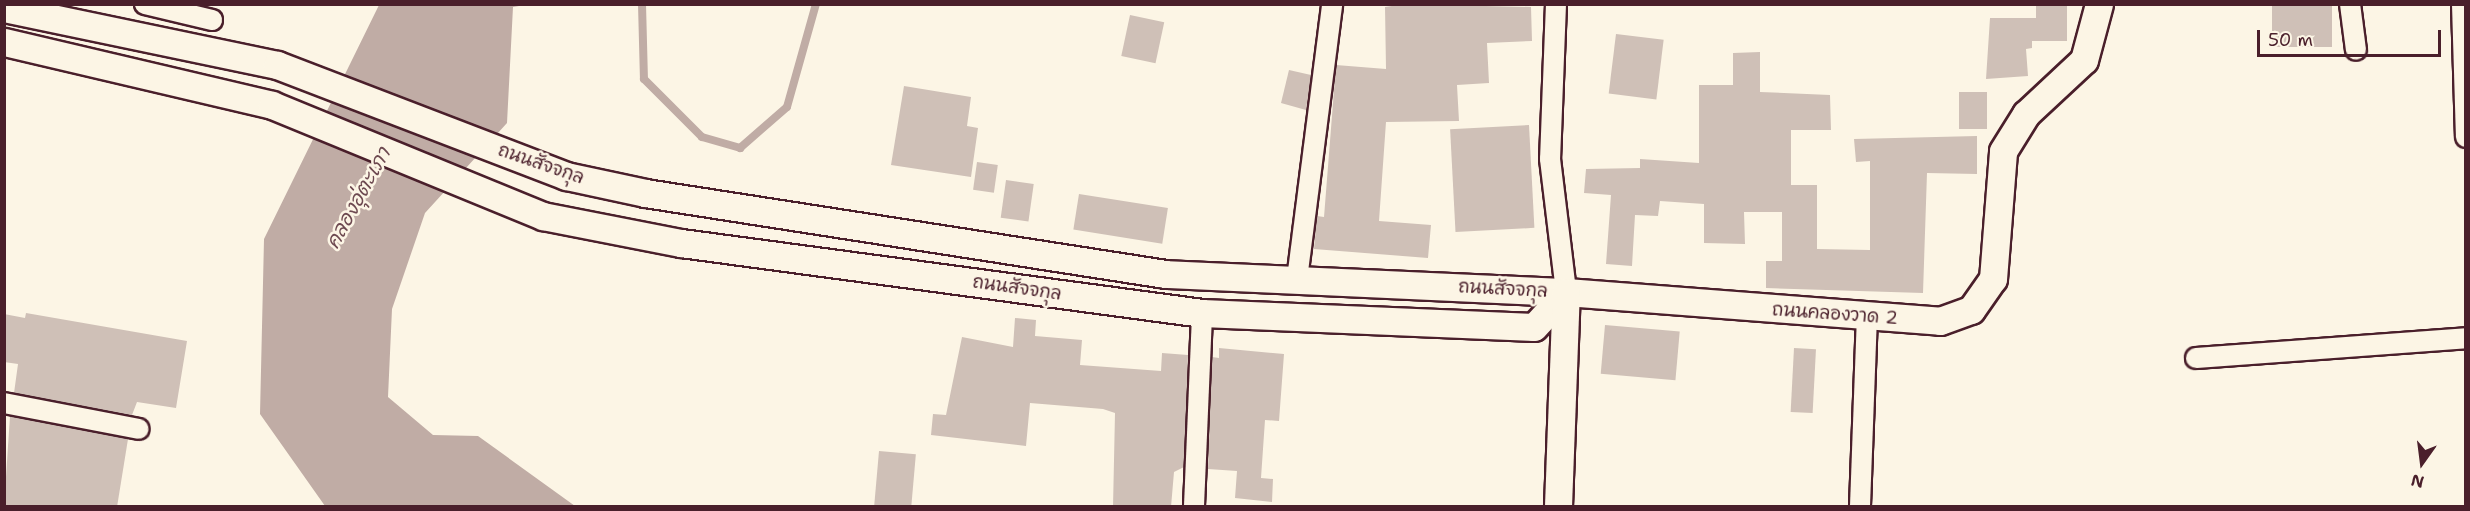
<!DOCTYPE html>
<meta charset="utf-8">
<style>
body{margin:0}
#map{position:relative;width:2470px;height:511px;overflow:hidden;background:#fcf5e5;font-family:"Shantell Sans","Playpen Sans Thai",sans-serif}
div>[style]{position:absolute}
[style*='--x']{left:calc(var(--x)*1px);top:calc(var(--y)*1px);width:calc(var(--w)*1px);rotate:calc(var(--a)*1deg)}
.water>*{inset:0;background:#c0aca5}
.stream>*{height:8px;margin:-4px;padding:0 4px;transform-origin:4px;border-radius:4px;background:#c0aca5}
.building>*{inset:0;background:#cfc0b7;transform-origin:0 0}
.roads{filter:drop-shadow(2px 0 #4a1f2b) drop-shadow(-2px 0 #4a1f2b) drop-shadow(0 2px #4a1f2b) drop-shadow(0 -2px #4a1f2b)}
.street>*{height:20px;margin:-10px;padding:0 10px;transform-origin:10px;border-radius:10px;background:#fcf5e5}
.secondary>*{height:27px;margin:-13.5px;padding:0 13.5px;transform-origin:13.5px;border-radius:13.5px;background:#fcf5e5}
span{translate:-50% -50%;white-space:nowrap;text-align:center;line-height:1.15;-webkit-text-stroke:5px #fcf5e5;paint-order:stroke}
.street-label{font-size:18px;color:#4a1f2b}
.water-label{font-size:20px;color:#6d4950;font-style:italic}
.frame{position:absolute;inset:0;border:6px solid #4a1f2b;pointer-events:none}
.north{position:absolute;left:2392px;top:433px;width:60px;height:60px;-webkit-text-stroke:4px #fcf5e5;paint-order:stroke;rotate:194deg;font-size:16px;font-weight:700;line-height:24px;text-align:center;color:#4a1f2b}
.north::after{content:'';display:block;margin:auto;width:21px;height:27px;background:#4a1f2b;clip-path:polygon(50% 0,100% 100%,50% 72%,0 100%)}
.scale{position:absolute;left:2257px;top:30px;width:184px;height:27px;box-sizing:border-box;border:3px solid #4a1f2b;border-top:0;padding-left:8px;font-size:18px;line-height:21px;white-space:nowrap;color:#4a1f2b;-webkit-text-stroke:4px #fcf5e5;paint-order:stroke}
</style>
<div id="map">
<div class="water">
<i style="clip-path:polygon(379px 5px,525px 5px,513px 7px,507px 123px,425px 213px,392px 309px,388px 397px,433px 435px,478px 436px,575px 506px,325px 506px,260px 414px,264px 239px)"></i>
</div>
<div class="stream">
<i style="--x:642;--y:4;--w:75;--a:88.5"></i>
<i style="--x:644;--y:79;--w:82;--a:45"></i>
<i style="--x:702;--y:137;--w:40;--a:16"></i>
<i style="--x:740;--y:148;--w:62;--a:-41.1"></i>
<i style="--x:787;--y:107;--w:107;--a:-74.3"></i>
</div>
<div class="building">
<i style="clip-path:polygon(1405px 4px,1531px 7px,1532px 41px,1487px 43px,1489px 83px,1457px 85px,1459px 121px,1386px 122px,1379px 221px,1431px 225px,1428px 258px,1314px 249px,1317px 216px,1324px 217px,1336px 65px,1386px 69px,1385px 7px)"></i>
<i style="clip-path:polygon(2036px 4px,2067px 4px,2067px 41px,2032px 41px,2032px 48px,2026px 49px,2028px 76px,1986px 79px,1990px 18px,2036px 18px)"></i>
<i style="left:2272px;top:4px;width:60px;height:43px"></i>
<i style="left:1130px;top:15px;width:35px;height:42px;rotate:12deg"></i>
<i style="left:1616px;top:34px;width:48px;height:60px;rotate:7deg"></i>
<i style="clip-path:polygon(1760px 52px,1760px 92px,1830px 95px,1831px 130px,1791px 130px,1791px 185px,1817px 185px,1817px 249px,1870px 250px,1870px 161px,1856px 162px,1854px 139px,1977px 136px,1977px 174px,1927px 173px,1923px 293px,1766px 288px,1766px 261px,1782px 261px,1782px 212px,1744px 212px,1745px 244px,1704px 243px,1704px 204px,1660px 201px,1658px 216px,1635px 215px,1632px 266px,1606px 264px,1611px 195px,1584px 193px,1586px 169px,1640px 168px,1640px 159px,1699px 163px,1699px 85px,1733px 85px,1733px 53px)"></i>
<i style="clip-path:polygon(1289px 70px,1311px 75px,1306px 110px,1281px 103px)"></i>
<i style="clip-path:polygon(904px 86px,971px 97px,967px 126px,978px 128px,971px 177px,891px 165px)"></i>
<i style="left:1959px;top:92px;width:28px;height:37px"></i>
<i style="left:1529px;top:125px;width:103px;height:79px;rotate:87deg"></i>
<i style="left:977px;top:162px;width:21px;height:28px;rotate:8deg"></i>
<i style="left:1006px;top:180px;width:28px;height:38px;rotate:8deg"></i>
<i style="left:1079px;top:194px;width:90px;height:36px;rotate:9deg"></i>
<i style="clip-path:polygon(26px 313px,187px 341px,176px 408px,137px 402px,132px 415px,14px 393px,18px 364px,4px 362px,4px 314px,25px 318px)"></i>
<i style="clip-path:polygon(1015px 318px,1036px 320px,1035px 336px,1082px 340px,1080px 365px,1161px 371px,1162px 353px,1188px 355px,1184px 467px,1174px 472px,1171px 507px,1113px 507px,1115px 413px,1103px 409px,1030px 403px,1026px 446px,931px 435px,933px 414px,946px 415px,962px 337px,1013px 347px)"></i>
<i style="left:1605px;top:325px;width:75px;height:49px;rotate:5deg"></i>
<i style="clip-path:polygon(1219px 348px,1284px 354px,1279px 421px,1265px 420px,1261px 478px,1273px 479px,1272px 502px,1235px 498px,1237px 471px,1208px 469px,1212px 357px,1219px 358px)"></i>
<i style="left:1794px;top:348px;width:22px;height:64px;rotate:3deg"></i>
<i style="clip-path:polygon(10px 416px,128px 439px,117px 507px,4px 507px)"></i>
<i style="left:879px;top:451px;width:37px;height:56px;rotate:5deg"></i>
</div>
<div class="roads">
<div class="street">
<i style="--x:145;--y:4;--w:69;--a:13.4"></i>
<i style="--x:1556;--y:4;--w:155;--a:92.2"></i>
<i style="--x:1550;--y:159;--w:134;--a:83.1"></i>
<i style="--x:2350;--y:4;--w:46;--a:82.6"></i>
<i style="--x:2462;--y:4;--w:133;--a:88.3"></i>
<i style="--x:1297;--y:279;--w:277;--a:-82.7"></i>
<i style="--x:2196;--y:358;--w:271;--a:-4.2"></i>
<i style="--x:4;--y:403;--w:137;--a:10.9"></i>
<i style="--x:1194;--y:506;--w:193;--a:-87.6"></i>
<i style="--x:1860;--y:506;--w:189;--a:-87.9"></i>
</div>
<div class="secondary">
<i style="--x:4;--y:8;--w:279;--a:11.8"></i>
<i style="--x:277;--y:65;--w:310;--a:21"></i>
<i style="--x:566;--y:176;--w:81;--a:12.1"></i>
<i style="--x:645;--y:193;--w:526;--a:8.85"></i>
<i style="--x:1165;--y:274;--w:401;--a:2.6"></i>
<i style="--x:1566;--y:292;--w:375;--a:4.4"></i>
<i style="--x:1940;--y:321;--w:33;--a:-20"></i>
<i style="--x:1971;--y:310;--w:38;--a:-55"></i>
<i style="--x:1993;--y:279;--w:128;--a:-85.5"></i>
<i style="--x:2003;--y:151;--w:44;--a:-58.1"></i>
<i style="--x:2026;--y:114;--w:79;--a:-43"></i>
<i style="--x:2084;--y:60;--w:58;--a:-75"></i>
<i style="--x:4;--y:42;--w:275;--a:13.2"></i>
<i style="--x:272;--y:105;--w:293;--a:22.3"></i>
<i style="--x:543;--y:216;--w:141;--a:11.1"></i>
<i style="--x:681;--y:243;--w:526;--a:7.65"></i>
<i style="--x:1202;--y:313;--w:332;--a:2.4"></i>
<i style="--x:1534;--y:327;--w:47;--a:-47.6"></i>
<i style="--x:1558;--y:506;--w:214;--a:-87.9"></i>
</div>
</div>
<div class="street-label">
<span style="left:541px;top:164px;rotate:19deg">ถนนสัจจกุล</span>
<span style="left:1017px;top:288px;rotate:8deg">ถนนสัจจกุล</span>
<span style="left:1503px;top:289px;rotate:3deg">ถนนสัจจกุล</span>
<span style="left:1835px;top:314px;rotate:4deg">ถนนคลองวาด 2</span>
</div>
<div class="water-label">
<span style="left:358px;top:198px;rotate:-61deg">คลองอุ่ตะเภา</span>
</div>
<div class="frame"></div>
<div class="north">N</div>
<div class="scale">50 m</div>
</div>
